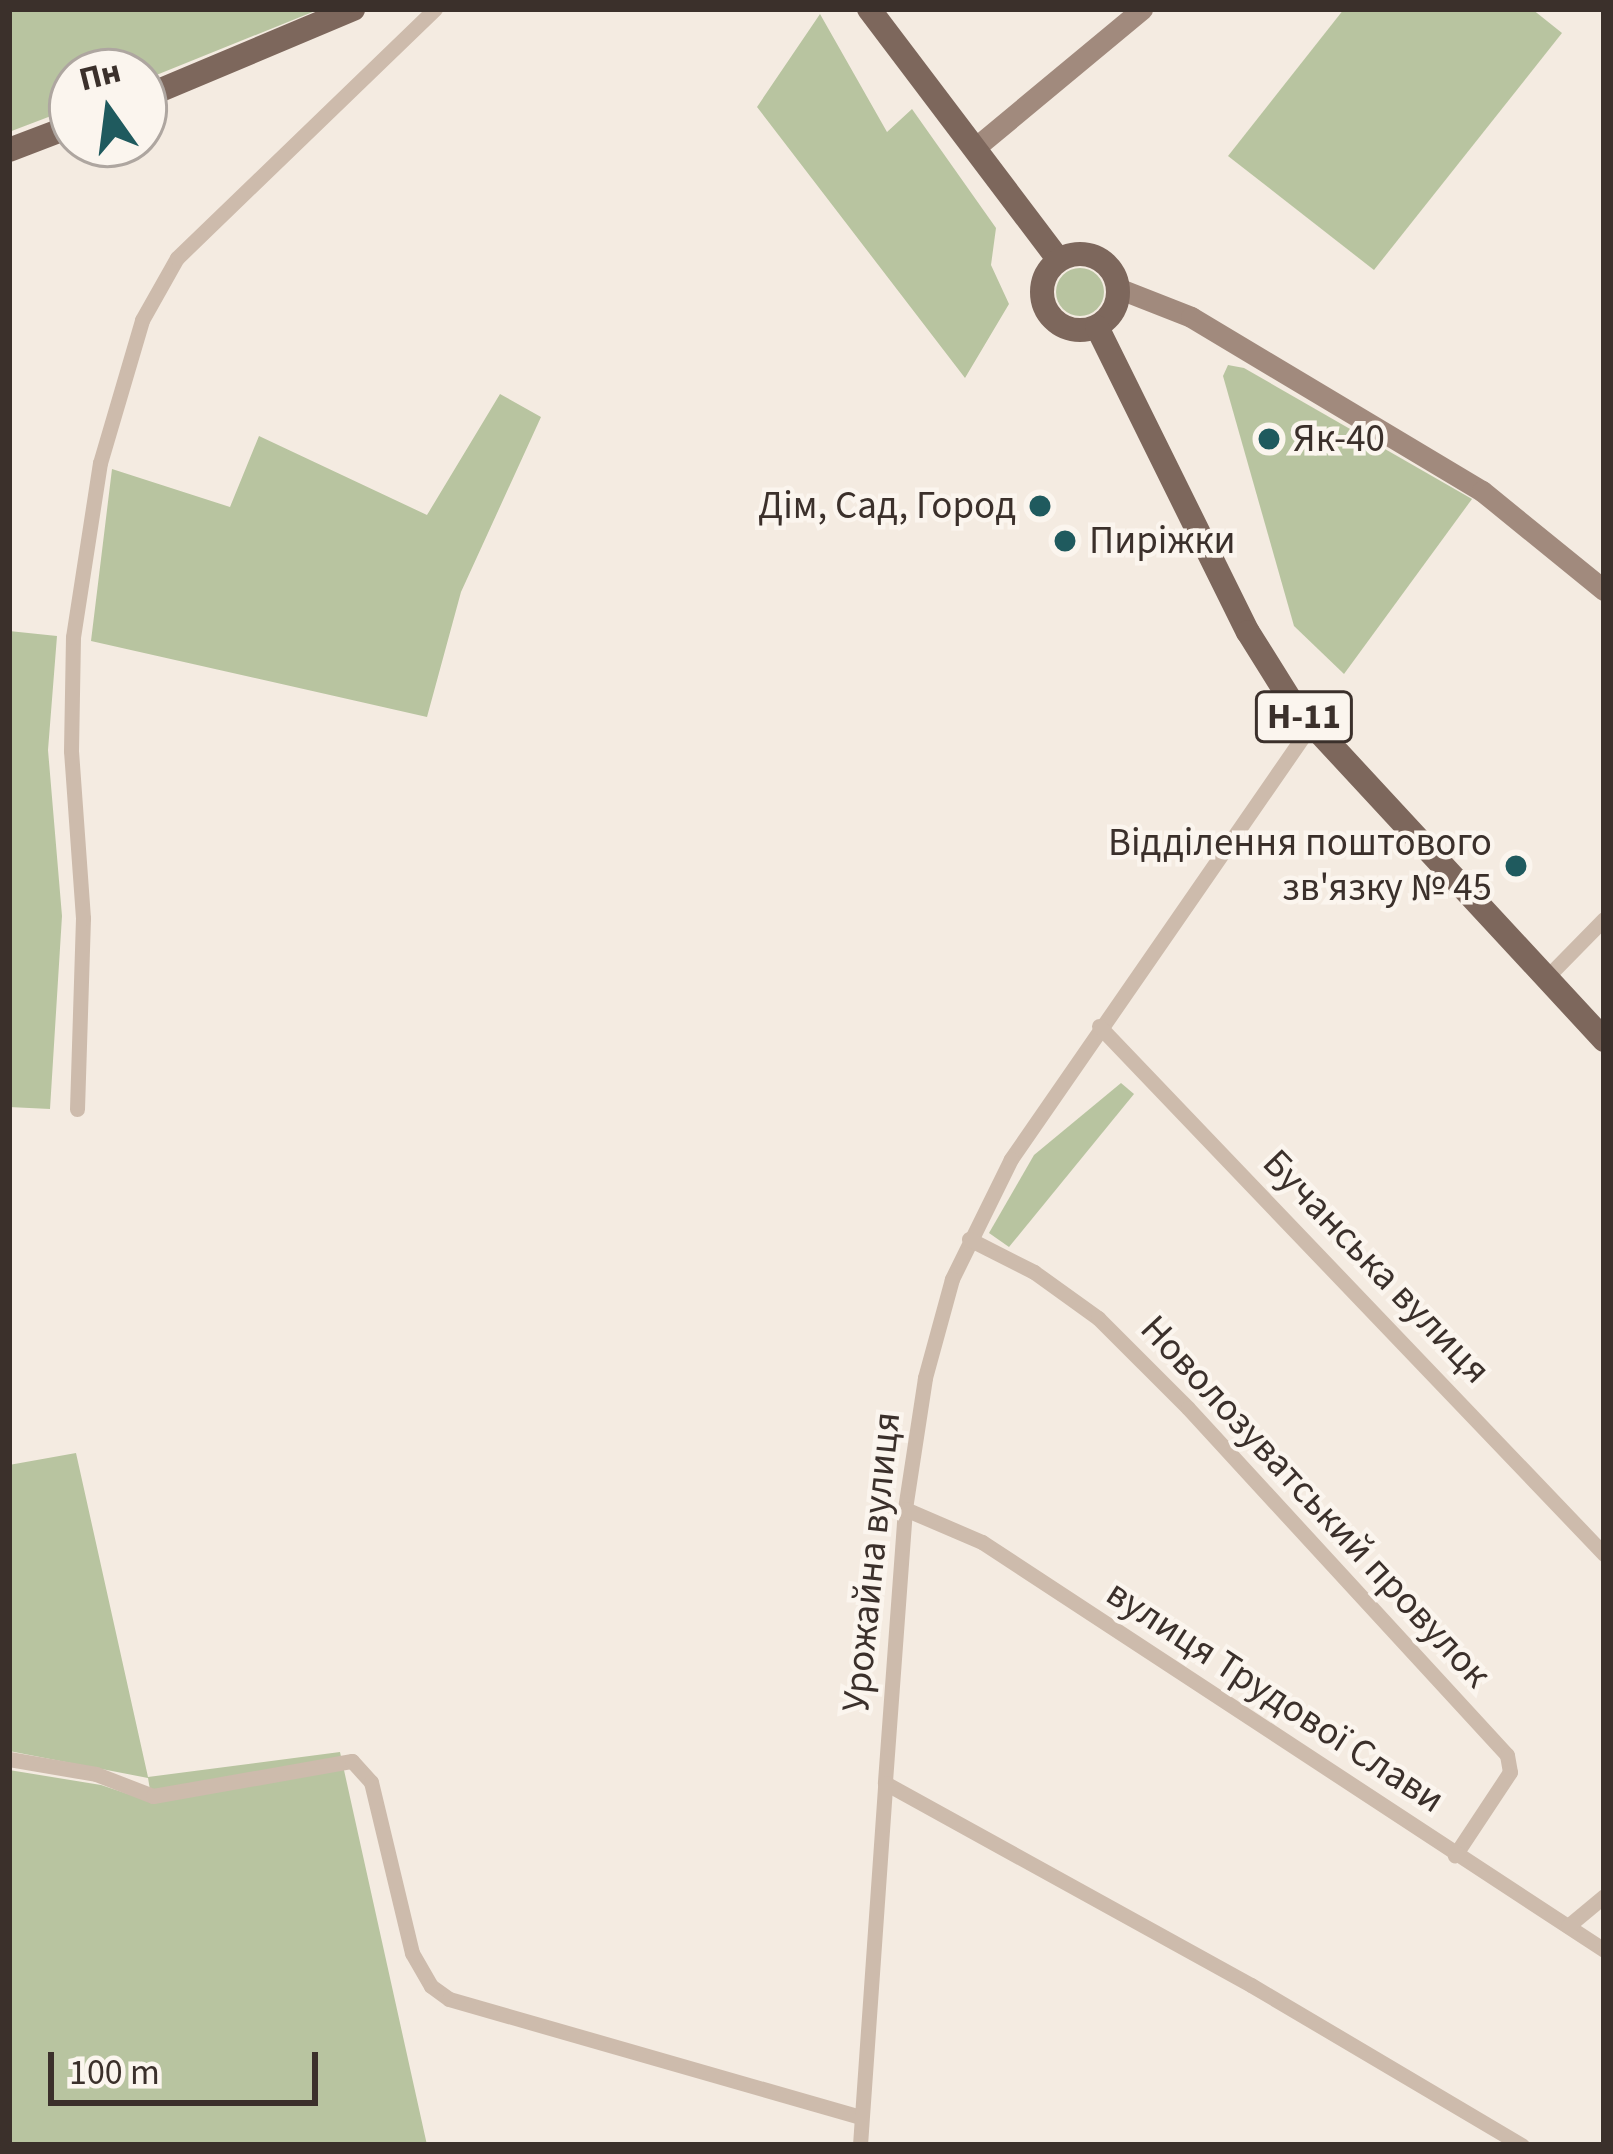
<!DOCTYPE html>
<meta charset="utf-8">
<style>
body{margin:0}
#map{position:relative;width:1613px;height:2154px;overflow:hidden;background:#f4ebe1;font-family:"Source Sans 3",sans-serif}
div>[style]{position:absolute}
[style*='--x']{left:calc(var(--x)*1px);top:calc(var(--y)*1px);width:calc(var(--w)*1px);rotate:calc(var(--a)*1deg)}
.green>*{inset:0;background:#b8c4a0}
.round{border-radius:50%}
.street>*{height:15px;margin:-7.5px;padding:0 7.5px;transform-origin:7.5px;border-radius:7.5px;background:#cdbbac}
.secondary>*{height:21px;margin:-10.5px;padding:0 10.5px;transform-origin:10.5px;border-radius:10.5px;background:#a18a7d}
.primary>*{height:24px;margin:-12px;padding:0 12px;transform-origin:12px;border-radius:12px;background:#7d675c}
.primary>.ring{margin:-12px;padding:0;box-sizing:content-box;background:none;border:24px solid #7d675c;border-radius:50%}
.dots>*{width:33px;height:33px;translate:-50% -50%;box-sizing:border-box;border:6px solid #fbf5ee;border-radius:50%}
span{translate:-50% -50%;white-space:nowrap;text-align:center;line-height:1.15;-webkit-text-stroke:9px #fbf5ee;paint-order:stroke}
.shield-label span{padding:3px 9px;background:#fbf5ee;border:3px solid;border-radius:9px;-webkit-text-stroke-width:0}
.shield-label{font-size:36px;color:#3b302b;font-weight:700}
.poi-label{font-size:39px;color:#3b302b}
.left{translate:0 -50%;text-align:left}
.right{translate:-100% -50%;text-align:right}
.street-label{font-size:39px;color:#3b302b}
.frame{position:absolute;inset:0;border:12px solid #3b302b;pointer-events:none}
.north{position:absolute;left:48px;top:48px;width:120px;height:120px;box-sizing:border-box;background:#fbf5ee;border:3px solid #aea6a0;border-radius:50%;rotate:346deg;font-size:33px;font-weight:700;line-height:48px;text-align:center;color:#3b302b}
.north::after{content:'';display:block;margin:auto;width:42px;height:54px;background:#1f5a5e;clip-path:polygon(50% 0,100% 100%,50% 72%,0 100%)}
.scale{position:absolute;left:48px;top:2052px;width:270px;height:54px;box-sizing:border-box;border:6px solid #3b302b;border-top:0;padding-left:15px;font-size:36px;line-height:42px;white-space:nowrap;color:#3b302b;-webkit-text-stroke:9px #fbf5ee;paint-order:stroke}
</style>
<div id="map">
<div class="green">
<i style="clip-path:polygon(9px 9px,320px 9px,144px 80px,144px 72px,72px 72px,72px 108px,9px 132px)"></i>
<i style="clip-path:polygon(1344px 9px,1532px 9px,1562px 33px,1374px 270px,1228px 156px)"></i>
<i style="clip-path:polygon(820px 14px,887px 132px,912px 109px,996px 228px,991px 265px,1009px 304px,965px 378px,757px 107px)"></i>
<i class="round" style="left:1056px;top:268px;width:48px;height:48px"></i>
<i style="clip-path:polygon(1228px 365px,1244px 368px,1472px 499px,1344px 674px,1294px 626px,1223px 376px)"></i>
<i style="clip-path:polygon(500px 394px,541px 417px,461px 592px,427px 717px,91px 641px,112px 469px,230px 507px,259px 436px,427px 515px)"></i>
<i style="clip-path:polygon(9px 631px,57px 636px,48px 750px,62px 916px,50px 1109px,9px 1107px)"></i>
<i style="clip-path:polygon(1121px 1083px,1134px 1094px,1009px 1247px,989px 1233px,1034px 1155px)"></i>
<i style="clip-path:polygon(76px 1453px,148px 1777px,340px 1752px,427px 2145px,9px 2145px,9px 1770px,101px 1785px,152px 1802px,148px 1778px,9px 1751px,9px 1465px)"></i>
</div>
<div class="street">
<i style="--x:1311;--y:725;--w:528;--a:124.65"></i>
<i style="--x:1011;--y:1159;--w:134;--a:116.2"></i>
<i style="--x:952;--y:1279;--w:103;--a:105.3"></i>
<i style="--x:925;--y:1378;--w:133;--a:98.7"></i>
<i style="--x:905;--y:1509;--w:275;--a:94.2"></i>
<i style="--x:885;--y:1783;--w:418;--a:28.9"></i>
<i style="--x:1251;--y:1985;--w:315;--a:30.6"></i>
<i style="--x:1545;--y:979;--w:84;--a:-45.5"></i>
<i style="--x:1099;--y:1026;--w:731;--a:46.28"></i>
<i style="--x:77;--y:1109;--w:191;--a:-88.2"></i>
<i style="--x:83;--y:918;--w:167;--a:-94.1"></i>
<i style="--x:71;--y:751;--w:114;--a:-89"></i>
<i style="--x:73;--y:637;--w:176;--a:-81.2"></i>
<i style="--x:100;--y:463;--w:149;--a:-73.6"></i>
<i style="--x:142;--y:320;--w:71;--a:-60.6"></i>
<i style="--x:177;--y:258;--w:359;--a:-44"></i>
<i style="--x:969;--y:1239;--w:73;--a:26.9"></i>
<i style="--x:1034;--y:1272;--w:79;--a:35.7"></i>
<i style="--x:1098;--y:1318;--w:127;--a:45"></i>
<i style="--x:1188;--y:1408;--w:471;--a:47.4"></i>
<i style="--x:1507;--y:1755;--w:17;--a:80"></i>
<i style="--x:1510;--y:1772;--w:100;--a:123.5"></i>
<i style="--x:905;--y:1509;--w:84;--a:23.2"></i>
<i style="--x:982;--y:1542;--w:744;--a:33.26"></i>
<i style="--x:9;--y:1759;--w:88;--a:9.8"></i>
<i style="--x:96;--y:1774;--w:61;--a:21.1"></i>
<i style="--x:153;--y:1796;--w:202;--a:-10"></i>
<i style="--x:352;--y:1761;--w:28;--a:48"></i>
<i style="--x:371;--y:1782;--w:176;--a:76.5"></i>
<i style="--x:412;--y:1953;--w:38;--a:60"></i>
<i style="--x:431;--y:1986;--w:22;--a:36"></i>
<i style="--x:449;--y:1999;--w:428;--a:16"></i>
<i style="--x:1568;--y:1926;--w:47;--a:-39.8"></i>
<i style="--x:860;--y:2145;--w:363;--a:-86"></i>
</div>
<div class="secondary">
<i style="--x:976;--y:147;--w:216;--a:-39.7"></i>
<i style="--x:1120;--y:289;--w:76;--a:21.5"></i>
<i style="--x:1191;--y:317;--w:339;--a:30.9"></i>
<i style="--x:1482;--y:491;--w:157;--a:39.1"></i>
</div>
<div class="primary">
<i style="--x:869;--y:9;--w:313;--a:52.9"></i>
<i style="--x:144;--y:97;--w:227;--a:-22.8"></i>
<i style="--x:9;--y:150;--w:67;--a:-20.9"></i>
<i class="ring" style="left:1042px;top:254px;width:52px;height:52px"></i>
<i style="--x:1097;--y:327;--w:340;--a:63.7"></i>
<i style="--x:1248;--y:632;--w:85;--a:58"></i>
<i style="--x:1293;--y:704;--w:458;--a:47.2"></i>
</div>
<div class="dots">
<i style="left:1269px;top:439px;background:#1f5a5e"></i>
<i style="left:1040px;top:506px;background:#1f5a5e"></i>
<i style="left:1065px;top:541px;background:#1f5a5e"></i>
<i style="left:1516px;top:866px;background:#1f5a5e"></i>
</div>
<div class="shield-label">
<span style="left:1304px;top:717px">Н-11</span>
</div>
<div class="poi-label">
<span class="left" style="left:1293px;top:439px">Як-40</span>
<span class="right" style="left:1016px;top:506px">Дім, Сад, Город</span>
<span class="left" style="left:1089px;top:541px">Пиріжки</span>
<span class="right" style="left:1492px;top:866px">Відділення поштового<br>зв'язку № 45</span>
</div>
<div class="street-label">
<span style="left:1376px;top:1267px;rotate:46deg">Бучанська вулиця</span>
<span style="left:1315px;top:1502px;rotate:47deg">Новолозуватський провулок</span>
<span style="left:872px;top:1562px;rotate:-84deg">Урожайна вулиця</span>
<span style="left:1275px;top:1697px;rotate:33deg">вулиця Трудової Слави</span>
</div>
<div class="frame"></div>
<div class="north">Пн</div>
<div class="scale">100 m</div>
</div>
